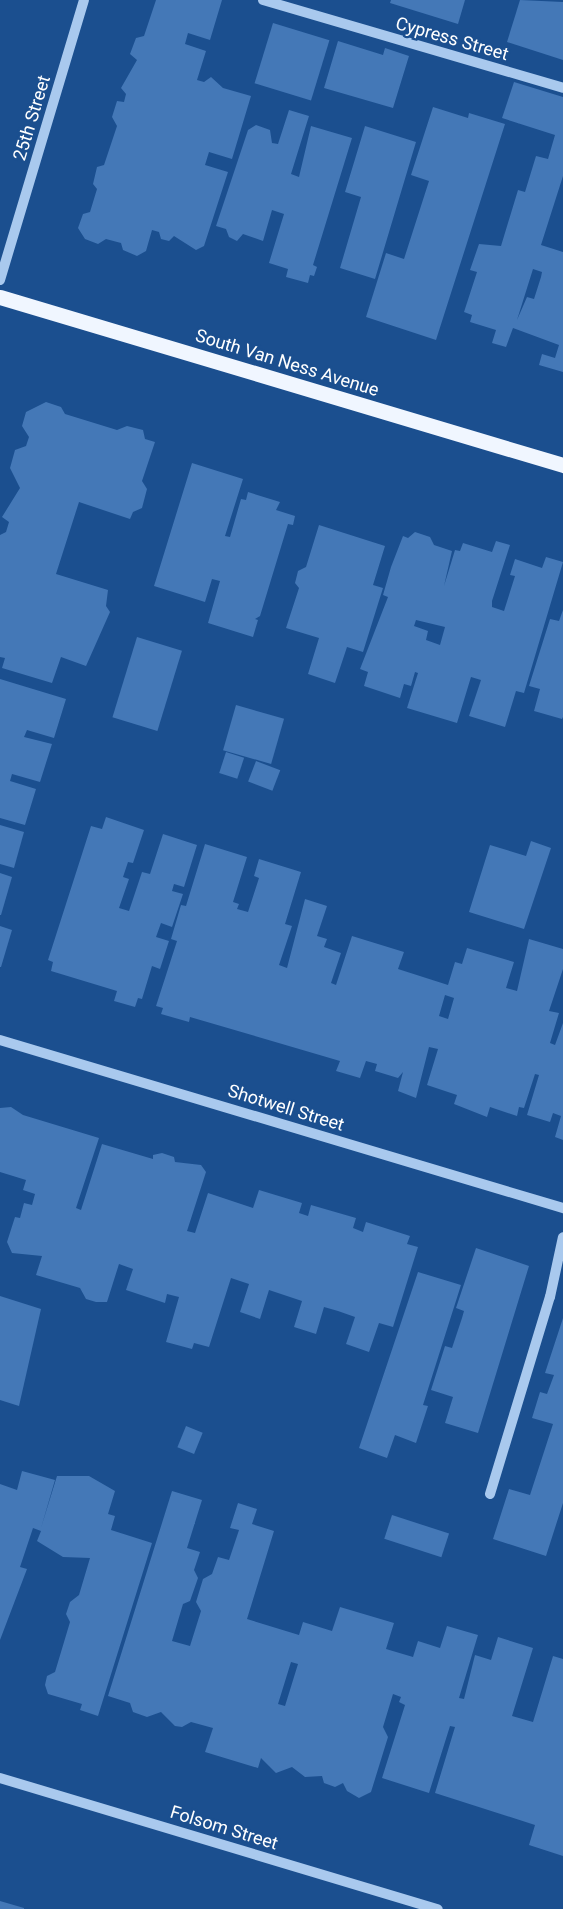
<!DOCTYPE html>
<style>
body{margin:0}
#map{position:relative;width:563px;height:1909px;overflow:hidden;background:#1b4f8f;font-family:Roboto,sans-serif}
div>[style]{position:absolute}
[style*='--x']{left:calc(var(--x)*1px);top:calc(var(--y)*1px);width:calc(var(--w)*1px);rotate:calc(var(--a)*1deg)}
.building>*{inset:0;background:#4478b7;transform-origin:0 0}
.minor>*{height:10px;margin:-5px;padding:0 5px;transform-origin:5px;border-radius:5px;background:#a9c9ee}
.major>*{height:15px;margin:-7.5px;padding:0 7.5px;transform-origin:7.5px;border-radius:7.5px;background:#f0f6ff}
span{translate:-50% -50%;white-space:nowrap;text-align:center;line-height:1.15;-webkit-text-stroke:4.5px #1b4f8f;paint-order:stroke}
.street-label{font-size:18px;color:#fff}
</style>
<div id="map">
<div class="building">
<i style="clip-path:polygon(156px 0,222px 0,210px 40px,188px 33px,185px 44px,206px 51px,197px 80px,204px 82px,211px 77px,223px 88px,251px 96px,232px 159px,209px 152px,205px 165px,228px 172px,204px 246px,196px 250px,174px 236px,169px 241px,161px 239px,159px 232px,152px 230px,146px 251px,137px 256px,123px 250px,121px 243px,106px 239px,98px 244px,85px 239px,78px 228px,83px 214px,90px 212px,97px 189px,93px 184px,97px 167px,104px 165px,117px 126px,112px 117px,117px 101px,124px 102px,126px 94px,121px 88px,137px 60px,130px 54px,136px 38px,144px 36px)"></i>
<i style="clip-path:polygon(391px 0,465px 0,458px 24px,390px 3px)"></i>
<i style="clip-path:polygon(520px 0,563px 2px,563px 60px,507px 42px)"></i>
<i style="left:273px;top:23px;width:59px;height:63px;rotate:17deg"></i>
<i style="clip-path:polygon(338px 41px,383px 55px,385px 48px,409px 56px,393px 108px,324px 88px)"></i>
<i style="clip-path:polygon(evenodd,514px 82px,563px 97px,563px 176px,541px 245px,563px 252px,563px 372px,539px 365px,542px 354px,555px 358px,559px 345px,513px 328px,506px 347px,492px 343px,496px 330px,470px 322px,472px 315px,464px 312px,477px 272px,470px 270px,479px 244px,501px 246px,518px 190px,525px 192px,536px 156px,548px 159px,555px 135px,502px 118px,514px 82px,533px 269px,542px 272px,541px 277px,534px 299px,527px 297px,517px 320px,533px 269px)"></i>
<i style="clip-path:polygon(433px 107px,468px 118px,469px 113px,505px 124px,436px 340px,366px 317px,386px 253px,404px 259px,429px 181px,411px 175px)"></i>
<i style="clip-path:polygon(289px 110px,309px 116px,291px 174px,299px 177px,311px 126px,352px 138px,313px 265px,317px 267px,314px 276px,310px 275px,308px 283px,286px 277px,288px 269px,269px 263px,284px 214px,272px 210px,263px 241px,243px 234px,237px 241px,229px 237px,226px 229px,216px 226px,248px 130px,256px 125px,270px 130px,272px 143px,278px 144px)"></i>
<i style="clip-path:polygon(365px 126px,416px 142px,375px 279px,340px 268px,361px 197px,345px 192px)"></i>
<i style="clip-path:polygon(46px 402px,61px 407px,65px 414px,117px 430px,127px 426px,143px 430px,145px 439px,155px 442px,142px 481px,147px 489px,142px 508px,133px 512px,130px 519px,79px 502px,56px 574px,108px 590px,106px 606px,110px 612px,86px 666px,61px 657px,52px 683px,2px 668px,5px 658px,0 657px,0 535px,6px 532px,9px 522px,2px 517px,20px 488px,10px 468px,15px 450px,26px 446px,29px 437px,22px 426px,26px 412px)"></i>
<i style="clip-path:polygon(192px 463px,243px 479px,225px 536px,230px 537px,241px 499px,246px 500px,248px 492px,280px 502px,276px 510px,295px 516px,293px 525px,288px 524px,260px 616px,255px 619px,258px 620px,253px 637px,208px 623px,220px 581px,212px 579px,205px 602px,154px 586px)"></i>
<i style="clip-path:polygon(319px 525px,385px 546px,373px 585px,383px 588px,363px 652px,347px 647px,335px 683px,308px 674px,319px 638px,286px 628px,299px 588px,295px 583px,298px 571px,306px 567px)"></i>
<i style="clip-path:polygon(evenodd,415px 532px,430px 537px,434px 545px,452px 551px,444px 586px,455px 550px,460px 551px,463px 543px,492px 552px,496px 541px,510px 545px,492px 601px,492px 607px,504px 611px,515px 576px,510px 575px,515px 559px,542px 568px,546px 557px,563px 562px,524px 693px,516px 691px,505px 727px,469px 716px,481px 680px,471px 677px,457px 723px,407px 708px,418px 673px,415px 672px,411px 686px,404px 684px,400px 698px,364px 686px,368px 672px,360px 669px,388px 597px,383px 595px,391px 567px,403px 536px,408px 538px,415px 532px,416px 620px,445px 627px,440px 645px,426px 640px,428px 631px,414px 626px,416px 620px)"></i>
<i style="clip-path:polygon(563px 610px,563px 717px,562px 719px,534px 711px,540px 689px,529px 686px,550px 619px,559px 621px)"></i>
<i style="left:137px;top:637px;width:47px;height:84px;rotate:17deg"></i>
<i style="clip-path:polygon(0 679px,66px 699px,54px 738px,27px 730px,24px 737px,52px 744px,40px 782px,12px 774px,10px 781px,36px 789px,25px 825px,0 818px)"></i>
<i style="left:236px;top:705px;width:50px;height:47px;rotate:16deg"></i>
<i style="left:226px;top:752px;width:19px;height:22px;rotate:18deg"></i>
<i style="left:256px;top:761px;width:26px;height:22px;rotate:21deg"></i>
<i style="clip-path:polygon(106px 817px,144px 830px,133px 863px,128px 862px,123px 877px,129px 879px,119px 908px,129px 911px,142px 872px,150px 874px,163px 834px,197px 845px,184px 887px,174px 884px,172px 891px,183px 894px,172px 927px,161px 923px,156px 937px,169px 941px,160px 969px,152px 966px,142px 999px,138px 998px,135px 1007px,114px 1001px,117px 991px,51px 971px,53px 962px,48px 960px,91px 826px,102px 829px)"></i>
<i style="clip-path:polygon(0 825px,24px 832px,14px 868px,0 864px)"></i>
<i style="clip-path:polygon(531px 841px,551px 848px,524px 929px,469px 912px,490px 845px,526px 856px)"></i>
<i style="clip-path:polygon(evenodd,205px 844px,247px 857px,233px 902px,239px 904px,237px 909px,248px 912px,259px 878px,254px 876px,259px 859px,301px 872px,285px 924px,292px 926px,279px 965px,287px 968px,305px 899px,327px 906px,317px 936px,327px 939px,324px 947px,341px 953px,331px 983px,336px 985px,352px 936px,404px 952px,398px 969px,448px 985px,455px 962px,462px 964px,467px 948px,514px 962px,506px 988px,517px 991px,529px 939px,563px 949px,563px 969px,549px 1011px,559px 1013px,550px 1043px,555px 1045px,563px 1023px,563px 1140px,555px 1137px,561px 1116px,553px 1113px,550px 1122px,527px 1115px,539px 1075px,535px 1074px,524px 1108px,519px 1107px,517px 1116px,490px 1107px,487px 1117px,454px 1104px,457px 1095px,427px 1085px,438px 1049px,429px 1047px,416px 1098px,398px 1091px,403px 1072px,398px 1078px,375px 1071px,377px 1064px,366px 1061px,360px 1078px,336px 1071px,340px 1061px,190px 1017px,189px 1022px,161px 1014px,163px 1008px,156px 1006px,177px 941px,171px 939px,181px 905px,186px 906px,205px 844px,445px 995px,454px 998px,448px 1019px,439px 1016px,445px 995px)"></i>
<i style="clip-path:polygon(0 873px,12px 877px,1px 915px,0 915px)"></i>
<i style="clip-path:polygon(0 926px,12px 930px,1px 967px,0 967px)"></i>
<i style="clip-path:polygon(11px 1107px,23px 1115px,99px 1138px,76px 1208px,81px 1210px,102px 1144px,153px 1159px,153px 1155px,162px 1153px,174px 1157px,175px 1162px,201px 1165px,206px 1172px,187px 1231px,195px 1233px,208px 1193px,253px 1208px,259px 1190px,302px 1203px,299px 1213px,308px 1216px,311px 1205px,356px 1218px,353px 1228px,363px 1232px,366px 1222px,410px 1236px,407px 1244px,418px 1247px,393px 1327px,379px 1323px,369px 1352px,346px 1344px,355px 1317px,338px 1311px,324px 1307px,316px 1334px,294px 1327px,302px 1301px,269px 1290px,260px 1319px,240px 1312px,249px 1284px,231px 1278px,209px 1347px,194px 1343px,192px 1349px,166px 1342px,179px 1297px,167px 1294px,165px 1303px,126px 1290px,133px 1269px,119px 1264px,107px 1302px,96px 1302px,86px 1299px,80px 1288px,36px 1275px,42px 1256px,12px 1253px,7px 1242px,15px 1217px,20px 1218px,24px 1203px,32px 1205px,35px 1194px,23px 1190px,26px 1180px,0 1172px,0 1108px)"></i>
<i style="clip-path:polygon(476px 1248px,529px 1266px,478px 1433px,445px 1423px,453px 1397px,431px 1390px,445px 1346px,452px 1348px,462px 1318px,464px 1311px,456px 1308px)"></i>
<i style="clip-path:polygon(418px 1272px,461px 1285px,423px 1405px,428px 1406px,416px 1443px,395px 1435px,387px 1458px,359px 1448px)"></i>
<i style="clip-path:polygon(0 1296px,41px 1309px,19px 1406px,0 1400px)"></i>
<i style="clip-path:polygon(563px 1318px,563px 1503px,546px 1556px,493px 1539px,509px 1489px,530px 1495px,553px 1424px,532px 1418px,540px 1392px,547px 1394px,554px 1375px,545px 1373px)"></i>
<i style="left:186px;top:1426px;width:18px;height:23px;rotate:22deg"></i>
<i style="clip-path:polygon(22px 1471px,55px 1480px,41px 1528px,57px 1476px,89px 1476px,115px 1491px,108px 1514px,115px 1516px,111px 1530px,152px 1543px,98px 1716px,80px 1710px,82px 1704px,48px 1694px,45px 1685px,47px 1676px,55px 1672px,70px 1622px,66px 1614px,70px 1602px,79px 1595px,90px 1558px,63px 1557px,37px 1541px,41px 1531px,33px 1528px,20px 1567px,27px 1569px,0 1640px,0 1484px,17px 1490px)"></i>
<i style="clip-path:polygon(evenodd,172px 1491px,202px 1500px,187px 1548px,200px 1552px,194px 1570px,198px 1578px,190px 1601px,183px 1604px,172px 1641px,190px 1646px,201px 1611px,196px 1602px,203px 1579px,212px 1574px,218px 1557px,229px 1560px,239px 1530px,230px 1528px,238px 1503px,257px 1509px,252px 1524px,274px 1531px,247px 1619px,299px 1635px,303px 1622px,332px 1631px,340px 1607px,394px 1623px,386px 1649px,413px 1657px,418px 1641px,440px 1648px,447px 1626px,478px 1635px,459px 1698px,464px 1699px,475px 1655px,491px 1660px,498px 1637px,533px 1648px,512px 1716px,533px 1722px,553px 1656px,563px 1659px,563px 1856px,529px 1845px,535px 1825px,435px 1793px,455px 1727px,450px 1726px,429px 1793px,382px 1778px,405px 1705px,399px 1702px,401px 1697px,393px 1694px,383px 1727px,388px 1737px,371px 1792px,359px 1798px,347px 1791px,343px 1783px,335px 1787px,324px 1783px,322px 1776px,305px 1777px,292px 1767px,276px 1773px,261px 1758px,258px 1768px,205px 1752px,213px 1728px,191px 1722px,182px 1727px,175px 1726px,161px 1712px,147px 1717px,133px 1712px,130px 1703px,108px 1696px,172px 1491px,291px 1662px,298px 1664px,285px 1706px,278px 1704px,291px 1662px)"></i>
<i style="left:392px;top:1515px;width:60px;height:25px;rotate:18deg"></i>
<i style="clip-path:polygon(0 1901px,24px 1908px,24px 1909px,0 1909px)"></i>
</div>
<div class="minor">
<i style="--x:263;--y:0;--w:313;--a:16.3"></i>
<i style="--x:0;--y:280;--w:292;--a:-73.3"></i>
<i style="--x:0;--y:1040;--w:588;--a:16.62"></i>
<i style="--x:490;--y:1494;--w:206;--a:-73.1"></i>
<i style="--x:550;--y:1297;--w:61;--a:-77.8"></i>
<i style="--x:0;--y:1778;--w:457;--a:16.7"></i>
</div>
<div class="major">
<i style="--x:0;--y:297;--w:588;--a:16.62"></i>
</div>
<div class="street-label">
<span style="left:452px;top:39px;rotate:16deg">Cypress Street</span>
<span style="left:32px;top:118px;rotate:-73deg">25th Street</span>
<span style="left:287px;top:363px;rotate:17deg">South Van Ness Avenue</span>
<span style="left:286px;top:1108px;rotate:17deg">Shotwell Street</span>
<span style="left:224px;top:1828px;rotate:17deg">Folsom Street</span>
</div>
</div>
